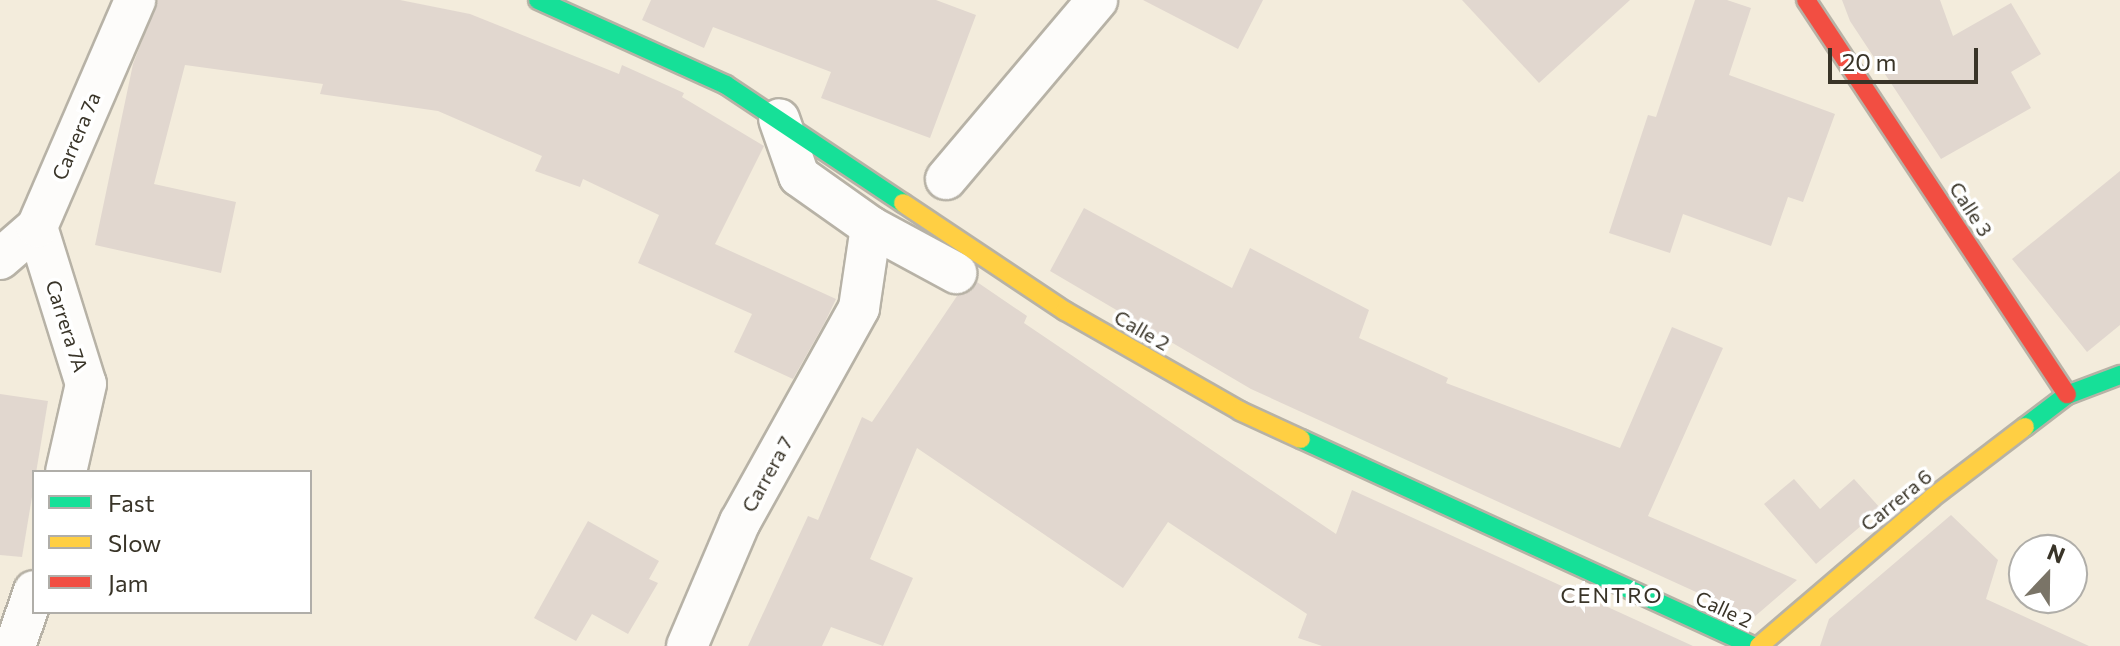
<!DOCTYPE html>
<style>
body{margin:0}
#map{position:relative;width:2120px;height:646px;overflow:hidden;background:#f3ecdc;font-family:Commissioner,sans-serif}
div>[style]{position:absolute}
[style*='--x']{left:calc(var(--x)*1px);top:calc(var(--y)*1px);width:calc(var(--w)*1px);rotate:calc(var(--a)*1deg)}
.building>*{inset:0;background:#e1d7cf}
.roads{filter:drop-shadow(2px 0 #b7b2a6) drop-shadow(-2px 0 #b7b2a6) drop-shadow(0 2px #b7b2a6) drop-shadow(0 -2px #b7b2a6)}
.street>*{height:40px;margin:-20px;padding:0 20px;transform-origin:20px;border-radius:20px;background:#fdfcfa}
.fast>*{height:18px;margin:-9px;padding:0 9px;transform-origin:9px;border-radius:9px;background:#16e098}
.slow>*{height:18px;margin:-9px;padding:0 9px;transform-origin:9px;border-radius:9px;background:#ffcf43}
.jam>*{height:18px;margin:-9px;padding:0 9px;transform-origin:9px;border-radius:9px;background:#f24e42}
span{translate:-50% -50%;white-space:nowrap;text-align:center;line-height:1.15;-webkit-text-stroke:7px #fff;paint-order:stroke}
.street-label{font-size:20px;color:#393428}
.neighbourhood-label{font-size:22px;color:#393428;letter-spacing:2px}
.legend{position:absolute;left:32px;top:470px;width:280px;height:144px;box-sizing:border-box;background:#fff;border:2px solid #b0aea9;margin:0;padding:10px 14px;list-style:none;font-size:24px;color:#393428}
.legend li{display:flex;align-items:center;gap:16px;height:40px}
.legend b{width:40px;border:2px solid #b0aea9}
.north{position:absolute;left:2008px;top:534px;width:80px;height:80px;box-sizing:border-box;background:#fff;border:2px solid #b0aea9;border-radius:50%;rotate:22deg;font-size:22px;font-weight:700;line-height:32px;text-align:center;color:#393428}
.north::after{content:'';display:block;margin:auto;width:28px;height:36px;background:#7a7467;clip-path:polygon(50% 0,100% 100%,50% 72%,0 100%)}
.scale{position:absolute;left:1828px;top:48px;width:150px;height:36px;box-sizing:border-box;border:4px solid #393428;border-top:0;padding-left:10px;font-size:24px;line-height:28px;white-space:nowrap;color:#393428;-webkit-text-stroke:6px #fff;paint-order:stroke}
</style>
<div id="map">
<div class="building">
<i style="clip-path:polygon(158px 0,400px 0,470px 14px,619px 74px,622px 65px,684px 93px,682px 97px,764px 146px,715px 244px,836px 299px,825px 322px,793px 379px,734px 352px,752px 314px,638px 263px,659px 215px,583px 179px,580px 187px,535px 171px,542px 156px,438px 111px,320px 94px,323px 84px,185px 65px,154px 184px,236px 202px,221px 273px,95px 245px,133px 64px)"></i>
<i style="clip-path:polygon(651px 0,936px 0,976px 15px,930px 138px,821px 98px,831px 72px,713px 27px,704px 48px,642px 20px)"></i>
<i style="clip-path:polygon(1143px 0,1263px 0,1238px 49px)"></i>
<i style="clip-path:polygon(1462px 0,1630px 0,1539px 83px)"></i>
<i style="clip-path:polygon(1695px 0,1727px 0,1751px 8px,1729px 75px,1835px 114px,1803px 202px,1788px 197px,1771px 246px,1683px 214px,1670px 253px,1609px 233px,1648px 115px,1656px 117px)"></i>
<i style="clip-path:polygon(1842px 0,1940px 0,1953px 36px,2011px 3px,2041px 54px,2011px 72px,2031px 108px,1941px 159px,1850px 21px)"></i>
<i style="clip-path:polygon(2120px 171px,2120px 325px,2087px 352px,2012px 259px)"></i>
<i style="clip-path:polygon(1084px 208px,1232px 288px,1250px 248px,1369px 310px,1359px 338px,1448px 378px,1446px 383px,1620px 448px,1672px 327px,1723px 348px,1648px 516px,1797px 580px,1753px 618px,1251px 389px,1050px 271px)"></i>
<i style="clip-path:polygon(977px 282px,1027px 316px,1024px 323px,1336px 534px,1352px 490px,1693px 646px,1322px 646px,1298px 638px,1307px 614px,1168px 522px,1123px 588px,917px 448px,870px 559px,913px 578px,883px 646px,831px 627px,822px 646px,748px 646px,808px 516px,818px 520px,862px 417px,872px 422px,957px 296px)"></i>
<i style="clip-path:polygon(0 394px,48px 401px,22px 557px,0 555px)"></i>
<i style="clip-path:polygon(1794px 479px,1820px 509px,1854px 479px,1881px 509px,1816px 564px,1764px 504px)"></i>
<i style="clip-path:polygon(1951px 515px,1998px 560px,1986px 599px,2089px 646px,1820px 646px,1829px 619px)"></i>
<i style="clip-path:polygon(588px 521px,659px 561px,649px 579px,658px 583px,628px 634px,592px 614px,576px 641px,534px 618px)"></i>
</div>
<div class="roads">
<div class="street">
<i style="--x:946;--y:179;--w:234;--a:-49.8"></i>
<i style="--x:37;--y:227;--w:164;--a:72.7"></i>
<i style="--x:86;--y:384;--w:90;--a:102.8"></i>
<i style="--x:871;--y:227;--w:97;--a:28.4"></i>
<i style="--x:0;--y:259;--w:49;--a:-40.9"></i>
<i style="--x:37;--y:227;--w:247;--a:-66.6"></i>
<i style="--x:15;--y:646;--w:58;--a:-70.9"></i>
<i style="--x:687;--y:646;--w:135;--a:-66.9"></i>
<i style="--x:740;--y:522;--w:245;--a:-60.9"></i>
<i style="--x:859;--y:308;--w:82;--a:-81.6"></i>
<i style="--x:871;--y:227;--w:88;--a:-144.7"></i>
<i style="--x:799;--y:176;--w:60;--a:-109.3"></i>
</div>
<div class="fast">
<i style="--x:538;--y:0;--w:206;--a:24.3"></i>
<i style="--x:726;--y:85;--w:213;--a:33.7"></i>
<i style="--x:2025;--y:427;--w:53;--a:-37.3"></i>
<i style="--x:2067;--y:395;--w:57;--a:-20.7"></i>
<i style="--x:1301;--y:439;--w:497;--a:24.6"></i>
</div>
<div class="slow">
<i style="--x:903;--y:203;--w:195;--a:33.7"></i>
<i style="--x:1065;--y:311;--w:202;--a:29.7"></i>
<i style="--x:1240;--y:411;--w:67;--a:24.7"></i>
<i style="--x:1759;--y:646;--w:228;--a:-40.5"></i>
<i style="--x:1932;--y:498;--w:117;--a:-37.4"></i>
</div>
<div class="jam">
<i style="--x:1806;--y:0;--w:473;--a:56.5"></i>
</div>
</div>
<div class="street-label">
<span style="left:76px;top:136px;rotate:-67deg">Carrera 7a</span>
<span style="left:1971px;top:209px;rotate:57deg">Calle 3</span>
<span style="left:67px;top:326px;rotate:72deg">Carrera 7A</span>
<span style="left:1142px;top:330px;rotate:30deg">Calle 2</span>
<span style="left:767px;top:474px;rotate:-61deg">Carrera 7</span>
<span style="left:1896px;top:500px;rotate:-39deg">Carrera 6</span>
<span style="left:1724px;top:609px;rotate:25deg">Calle 2</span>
</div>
<div class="neighbourhood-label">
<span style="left:1612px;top:595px">CENTRO</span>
</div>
<ul class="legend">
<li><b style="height:10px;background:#16e098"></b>Fast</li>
<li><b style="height:10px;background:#ffcf43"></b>Slow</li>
<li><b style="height:10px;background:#f24e42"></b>Jam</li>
</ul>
<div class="north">N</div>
<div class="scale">20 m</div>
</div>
